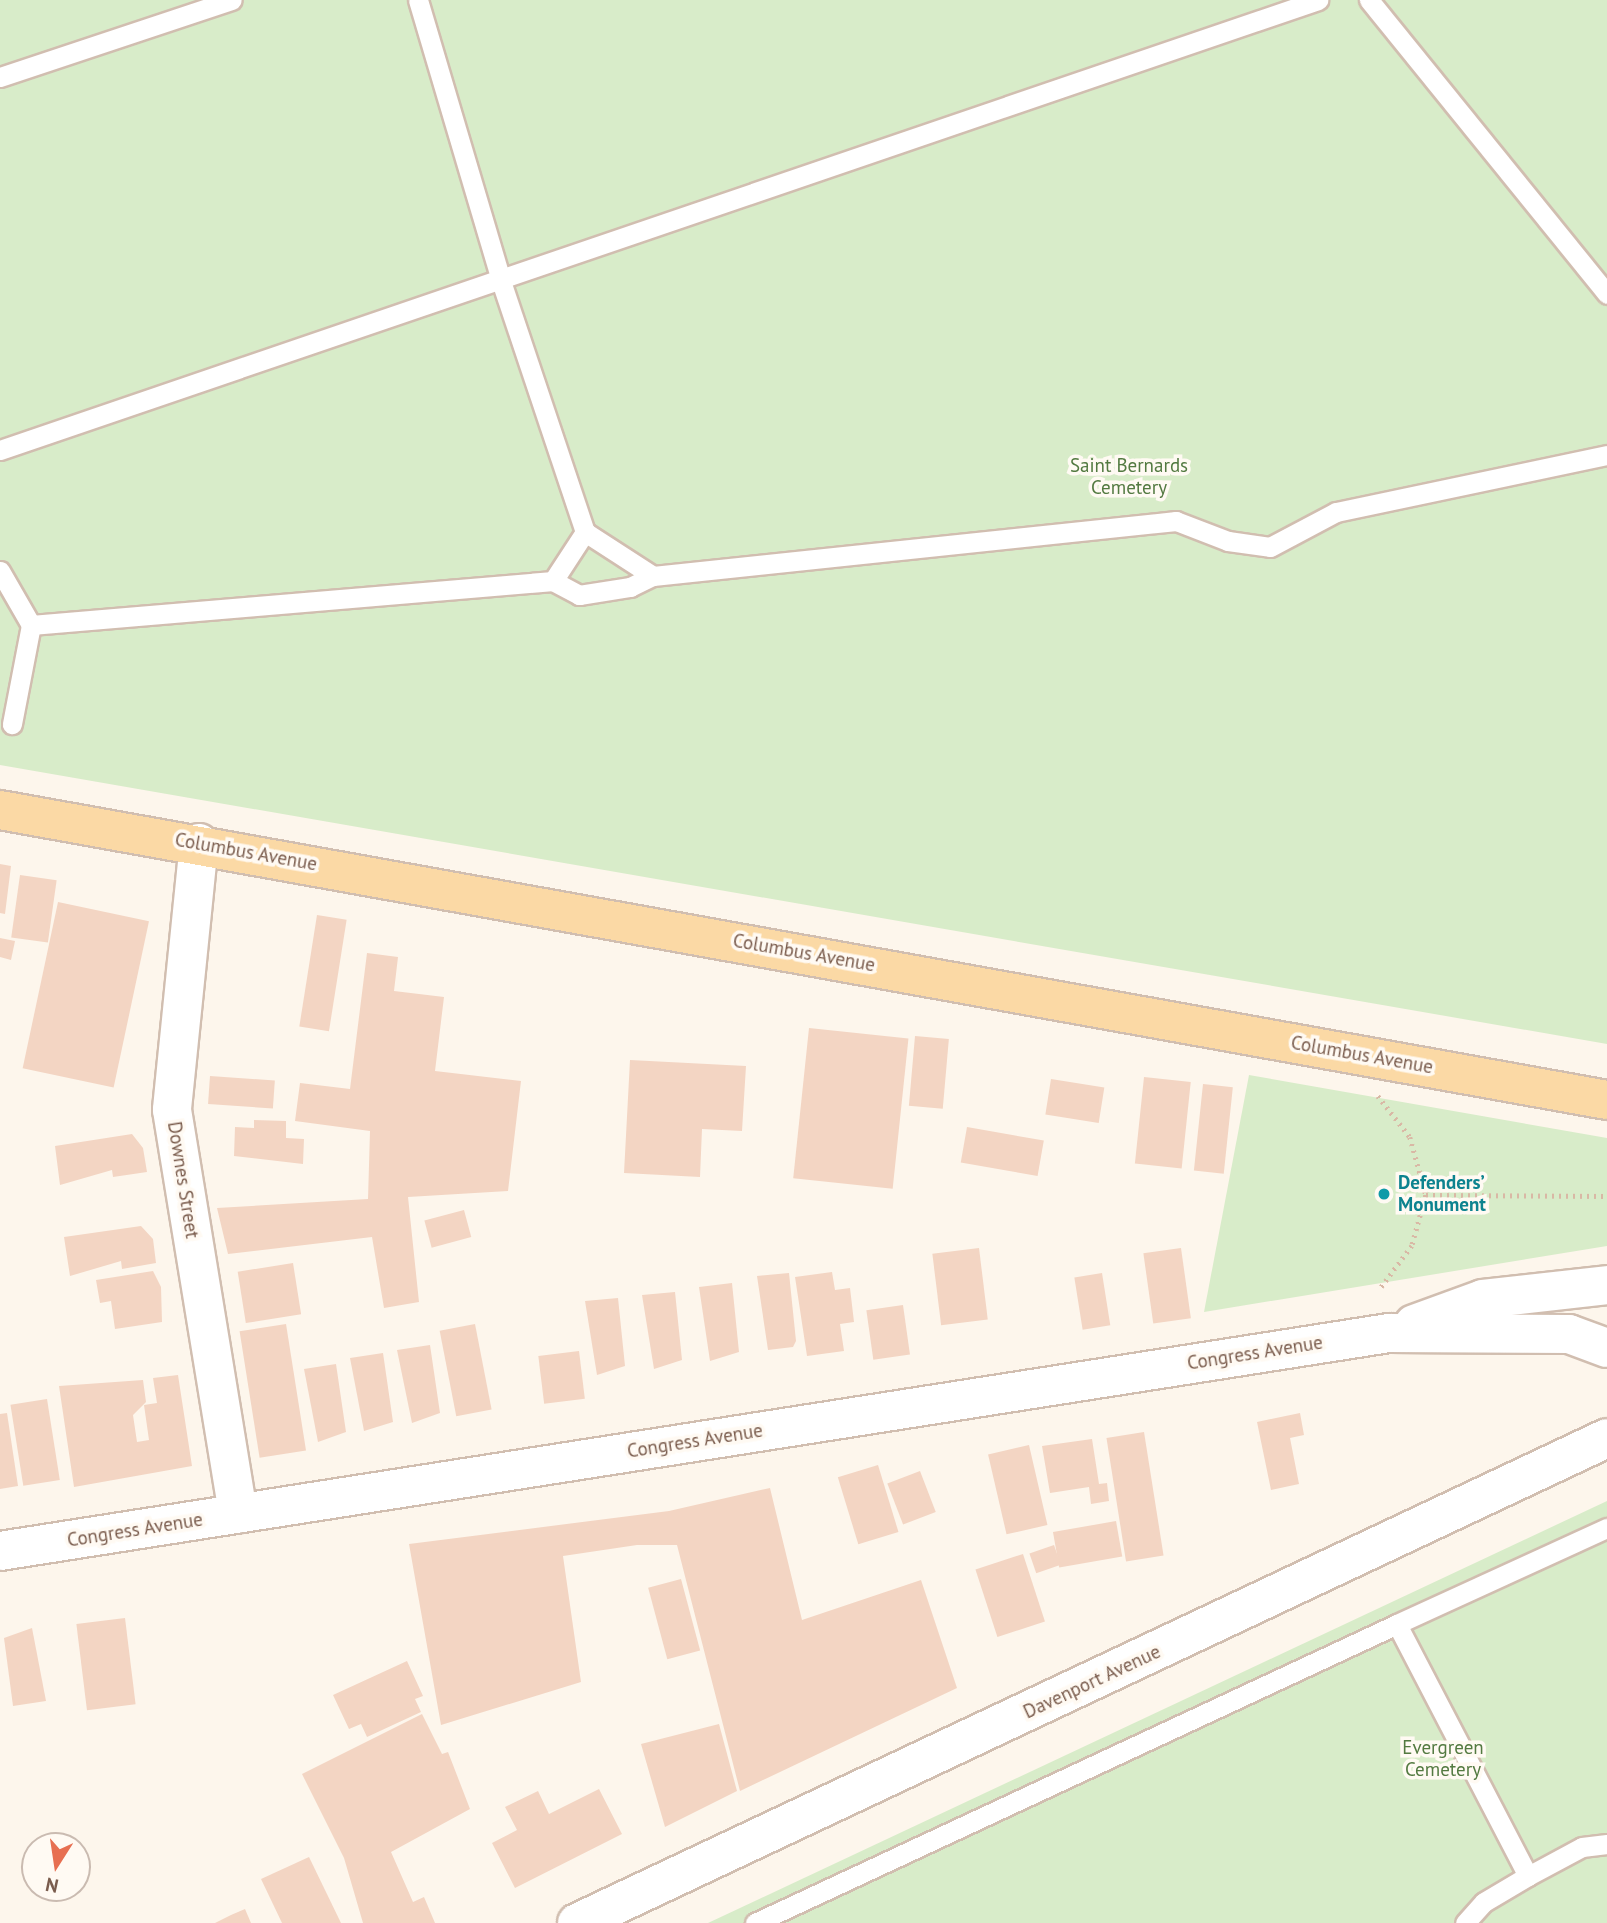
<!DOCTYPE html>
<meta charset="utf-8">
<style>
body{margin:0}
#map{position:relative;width:1607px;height:1923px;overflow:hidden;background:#fdf6ec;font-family:"PT Sans",sans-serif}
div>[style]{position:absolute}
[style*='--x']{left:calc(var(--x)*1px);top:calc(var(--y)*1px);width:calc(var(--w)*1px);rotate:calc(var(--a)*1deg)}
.green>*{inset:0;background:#d8ecc9}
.building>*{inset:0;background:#f3d5c3;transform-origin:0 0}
.path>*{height:4.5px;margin-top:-2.25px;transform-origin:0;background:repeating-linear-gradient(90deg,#d9b8a5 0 2px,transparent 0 7px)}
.roads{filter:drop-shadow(2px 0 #d1beb0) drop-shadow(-2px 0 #d1beb0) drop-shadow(0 2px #d1beb0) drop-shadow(0 -2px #d1beb0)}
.lane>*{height:19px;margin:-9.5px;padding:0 9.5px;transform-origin:9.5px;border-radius:9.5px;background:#fff}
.street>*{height:38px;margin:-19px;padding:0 19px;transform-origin:19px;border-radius:19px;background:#fff}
.secondary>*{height:38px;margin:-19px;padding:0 19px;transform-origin:19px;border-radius:19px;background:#fff}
.primary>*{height:38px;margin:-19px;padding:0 19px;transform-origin:19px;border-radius:19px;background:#fbd9a5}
.dots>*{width:19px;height:19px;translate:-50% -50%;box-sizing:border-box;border:4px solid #fffaf3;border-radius:50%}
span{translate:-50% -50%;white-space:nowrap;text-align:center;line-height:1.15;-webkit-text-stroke:7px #fffaf3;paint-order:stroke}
.park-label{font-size:19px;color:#537a41}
.street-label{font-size:19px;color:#7a5c4d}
.culture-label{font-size:19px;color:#0d838f;font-weight:700}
.left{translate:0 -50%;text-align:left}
.north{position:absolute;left:21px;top:1832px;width:70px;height:70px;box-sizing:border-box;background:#fffaf3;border:2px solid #cabbb1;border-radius:50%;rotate:192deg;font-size:19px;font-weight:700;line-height:28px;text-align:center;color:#7a5c4d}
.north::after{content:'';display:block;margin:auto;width:24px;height:32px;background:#e76f51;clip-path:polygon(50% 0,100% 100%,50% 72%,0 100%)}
</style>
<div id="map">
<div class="green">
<i style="clip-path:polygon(0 0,1607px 0,1607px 1044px,0 765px)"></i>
<i style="clip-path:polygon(1249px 1075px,1607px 1138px,1607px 1246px,1204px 1312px)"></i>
<i style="clip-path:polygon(1607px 1501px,1607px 1923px,708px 1923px)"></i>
</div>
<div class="building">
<i style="clip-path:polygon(0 864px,11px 866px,5px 914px,0 913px)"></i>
<i style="left:20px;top:875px;width:37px;height:63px;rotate:8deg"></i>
<i style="left:58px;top:902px;width:93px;height:170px;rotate:12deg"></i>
<i style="left:317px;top:915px;width:30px;height:113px;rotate:9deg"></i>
<i style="clip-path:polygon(0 938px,15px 941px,11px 960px,0 957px)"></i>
<i style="clip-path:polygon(367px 953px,398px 957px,394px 991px,444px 997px,435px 1071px,521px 1081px,508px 1191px,408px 1197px,419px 1302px,384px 1308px,372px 1237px,228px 1254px,217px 1208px,368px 1199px,370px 1131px,295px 1121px,300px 1083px,350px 1089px)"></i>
<i style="left:809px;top:1028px;width:100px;height:151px;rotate:6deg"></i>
<i style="left:915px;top:1036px;width:34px;height:70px;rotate:5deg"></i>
<i style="clip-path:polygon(630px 1060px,746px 1066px,742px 1131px,702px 1129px,700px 1177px,624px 1173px)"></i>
<i style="left:210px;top:1076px;width:65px;height:28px;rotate:4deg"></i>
<i style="left:1144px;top:1077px;width:47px;height:87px;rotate:6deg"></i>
<i style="left:1051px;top:1079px;width:54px;height:36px;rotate:9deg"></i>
<i style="left:1203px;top:1084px;width:30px;height:87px;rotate:6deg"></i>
<i style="clip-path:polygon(254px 1120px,286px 1121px,286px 1138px,304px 1139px,303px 1164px,234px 1156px,235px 1127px,254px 1128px)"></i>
<i style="left:967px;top:1127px;width:78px;height:36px;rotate:10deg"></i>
<i style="clip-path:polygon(132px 1134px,143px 1148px,147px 1172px,113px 1177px,112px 1170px,60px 1185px,55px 1146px)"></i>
<i style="left:464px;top:1210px;width:28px;height:41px;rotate:75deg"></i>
<i style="clip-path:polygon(141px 1226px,153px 1239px,156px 1263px,122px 1269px,121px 1261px,70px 1276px,64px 1237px)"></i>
<i style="left:979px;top:1248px;width:72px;height:47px;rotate:83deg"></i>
<i style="left:1181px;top:1248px;width:71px;height:38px;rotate:82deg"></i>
<i style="left:293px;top:1263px;width:52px;height:56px;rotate:81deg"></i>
<i style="clip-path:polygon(153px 1271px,161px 1287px,162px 1322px,115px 1329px,111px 1301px,100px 1303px,96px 1280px)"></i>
<i style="clip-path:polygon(832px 1272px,835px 1290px,850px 1288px,854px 1322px,840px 1324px,844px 1351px,807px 1356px,795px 1277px)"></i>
<i style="clip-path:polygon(789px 1273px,796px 1341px,793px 1347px,768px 1350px,757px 1276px)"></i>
<i style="left:1102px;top:1273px;width:53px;height:28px;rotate:81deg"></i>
<i style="clip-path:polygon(732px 1283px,739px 1352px,710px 1361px,699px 1287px)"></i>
<i style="clip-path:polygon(675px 1292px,682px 1360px,654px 1369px,642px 1295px)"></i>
<i style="clip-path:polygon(618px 1298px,625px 1366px,597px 1375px,585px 1301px)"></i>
<i style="left:903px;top:1305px;width:50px;height:37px;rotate:82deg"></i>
<i style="left:286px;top:1324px;width:128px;height:47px;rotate:81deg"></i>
<i style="left:475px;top:1324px;width:87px;height:36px;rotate:79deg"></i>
<i style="clip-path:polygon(430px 1345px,440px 1413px,412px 1423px,397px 1350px)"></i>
<i style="left:579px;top:1351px;width:48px;height:41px;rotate:83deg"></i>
<i style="clip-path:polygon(383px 1353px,393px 1422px,364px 1431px,350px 1358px)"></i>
<i style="clip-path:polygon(336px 1364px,346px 1432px,318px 1442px,304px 1369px)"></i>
<i style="clip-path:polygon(178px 1375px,192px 1466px,74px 1487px,59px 1386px,143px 1380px,146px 1402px,133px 1415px,137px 1442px,149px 1440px,144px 1405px,157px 1403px,153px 1378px)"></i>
<i style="left:47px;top:1399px;width:82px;height:37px;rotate:81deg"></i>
<i style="clip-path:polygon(7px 1413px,18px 1486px,0 1489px,0 1414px)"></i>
<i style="clip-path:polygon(1300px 1413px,1304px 1435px,1290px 1438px,1299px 1484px,1271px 1490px,1257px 1422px)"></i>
<i style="left:1144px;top:1432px;width:125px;height:38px;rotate:81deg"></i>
<i style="clip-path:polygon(1092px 1439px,1099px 1484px,1107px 1483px,1109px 1501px,1091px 1504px,1089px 1487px,1050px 1493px,1042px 1446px)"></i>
<i style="left:1029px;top:1445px;width:82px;height:42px;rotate:77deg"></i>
<i style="left:878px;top:1465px;width:70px;height:42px;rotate:73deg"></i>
<i style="left:920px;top:1471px;width:44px;height:35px;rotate:69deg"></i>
<i style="clip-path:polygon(770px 1488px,802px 1620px,921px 1580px,957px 1688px,740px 1791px,677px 1545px,637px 1545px,563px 1556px,581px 1682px,441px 1725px,409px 1544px,669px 1511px)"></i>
<i style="left:1116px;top:1521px;width:36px;height:64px;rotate:80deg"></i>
<i style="left:1054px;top:1545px;width:21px;height:26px;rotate:71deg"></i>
<i style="left:1023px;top:1554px;width:71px;height:50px;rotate:72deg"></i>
<i style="left:681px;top:1579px;width:74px;height:34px;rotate:75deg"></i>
<i style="left:125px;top:1618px;width:87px;height:49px;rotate:83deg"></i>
<i style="clip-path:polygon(32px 1628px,46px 1701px,13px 1706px,4px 1638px)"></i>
<i style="clip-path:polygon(407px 1661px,423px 1696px,415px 1699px,421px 1712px,367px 1737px,361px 1724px,349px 1729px,333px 1695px)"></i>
<i style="clip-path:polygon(422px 1714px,442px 1754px,448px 1752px,470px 1809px,391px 1852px,413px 1902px,424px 1897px,435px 1923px,363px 1923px,344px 1858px,302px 1774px)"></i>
<i style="clip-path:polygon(719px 1724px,737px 1791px,665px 1827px,641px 1744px)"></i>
<i style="clip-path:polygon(599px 1789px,622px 1834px,515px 1888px,492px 1843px,517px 1830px,505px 1807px,538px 1791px,549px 1814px)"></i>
<i style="clip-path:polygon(309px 1857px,341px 1923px,282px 1923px,261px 1879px)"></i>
<i style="clip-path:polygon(245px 1909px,251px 1923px,215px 1923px,231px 1915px)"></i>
</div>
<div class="path">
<i style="--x:1378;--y:1096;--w:52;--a:52"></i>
<i style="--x:1410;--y:1137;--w:60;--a:74.6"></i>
<i style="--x:1426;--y:1195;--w:53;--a:105.4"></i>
<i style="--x:1412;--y:1246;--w:54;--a:126.7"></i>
<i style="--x:1426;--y:1195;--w:181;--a:0.3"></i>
</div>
<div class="roads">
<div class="lane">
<i style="--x:418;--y:0;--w:293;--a:73.5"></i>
<i style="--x:501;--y:281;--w:265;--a:71.5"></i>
<i style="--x:585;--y:532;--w:81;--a:32.9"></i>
<i style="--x:1369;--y:0;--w:378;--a:51"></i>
<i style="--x:0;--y:77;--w:244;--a:-18.4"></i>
<i style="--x:0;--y:450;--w:1393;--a:-18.85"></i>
<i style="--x:0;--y:571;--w:62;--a:60.1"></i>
<i style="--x:31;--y:625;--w:101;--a:100.9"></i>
<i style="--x:553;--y:581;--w:59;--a:-56.9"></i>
<i style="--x:31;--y:625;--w:524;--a:-4.82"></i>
<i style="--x:553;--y:581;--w:30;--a:28"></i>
<i style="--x:579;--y:595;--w:52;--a:-8.9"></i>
<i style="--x:630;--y:587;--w:25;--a:-26"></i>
<i style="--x:653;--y:576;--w:526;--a:-6"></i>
<i style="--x:1176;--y:521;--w:56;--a:21"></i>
<i style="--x:1228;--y:541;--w:42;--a:8.1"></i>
<i style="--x:1270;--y:547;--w:75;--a:-27.9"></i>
<i style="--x:1336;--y:512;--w:277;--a:-11.9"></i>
<i style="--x:1528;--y:1876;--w:284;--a:-117.5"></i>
<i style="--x:1397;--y:1624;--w:231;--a:-24.6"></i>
<i style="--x:755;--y:1923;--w:708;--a:-24.97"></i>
<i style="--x:1465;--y:1923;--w:28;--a:-48"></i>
<i style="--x:1484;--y:1902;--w:51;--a:-30.6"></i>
<i style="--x:1528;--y:1876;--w:61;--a:-28.2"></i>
<i style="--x:1582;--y:1847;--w:25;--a:-7"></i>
</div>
<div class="street">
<i style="--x:199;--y:843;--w:268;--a:95.8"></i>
<i style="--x:172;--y:1110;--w:409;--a:80.7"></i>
</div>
<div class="secondary">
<i style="--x:1414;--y:1324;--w:73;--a:-19.9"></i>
<i style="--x:1483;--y:1299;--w:125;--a:-6.4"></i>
<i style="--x:0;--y:1551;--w:1406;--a:-8.92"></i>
<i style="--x:1389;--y:1333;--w:180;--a:0.3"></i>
<i style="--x:1569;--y:1334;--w:40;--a:20.2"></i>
<i style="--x:577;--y:1923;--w:1138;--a:-25.21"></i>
</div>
<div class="primary">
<i style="--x:0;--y:810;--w:1633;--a:10.23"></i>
</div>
</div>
<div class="dots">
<i style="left:1384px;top:1194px;background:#0f9aa8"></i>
</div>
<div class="park-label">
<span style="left:1129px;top:477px">Saint Bernards<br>Cemetery</span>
<span style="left:1443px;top:1759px">Evergreen<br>Cemetery</span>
</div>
<div class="street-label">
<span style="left:246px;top:852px;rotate:10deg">Columbus Avenue</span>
<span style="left:804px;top:953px;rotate:10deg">Columbus Avenue</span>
<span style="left:1362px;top:1055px;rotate:10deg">Columbus Avenue</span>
<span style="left:183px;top:1180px;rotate:81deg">Downes Street</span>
<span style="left:1255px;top:1353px;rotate:-9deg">Congress Avenue</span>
<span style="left:695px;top:1441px;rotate:-9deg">Congress Avenue</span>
<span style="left:135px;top:1530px;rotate:-9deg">Congress Avenue</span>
<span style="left:1092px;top:1682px;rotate:-25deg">Davenport Avenue</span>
</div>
<div class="culture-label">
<span class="left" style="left:1398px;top:1194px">Defenders’<br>Monument</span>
</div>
<div class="north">N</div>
</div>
